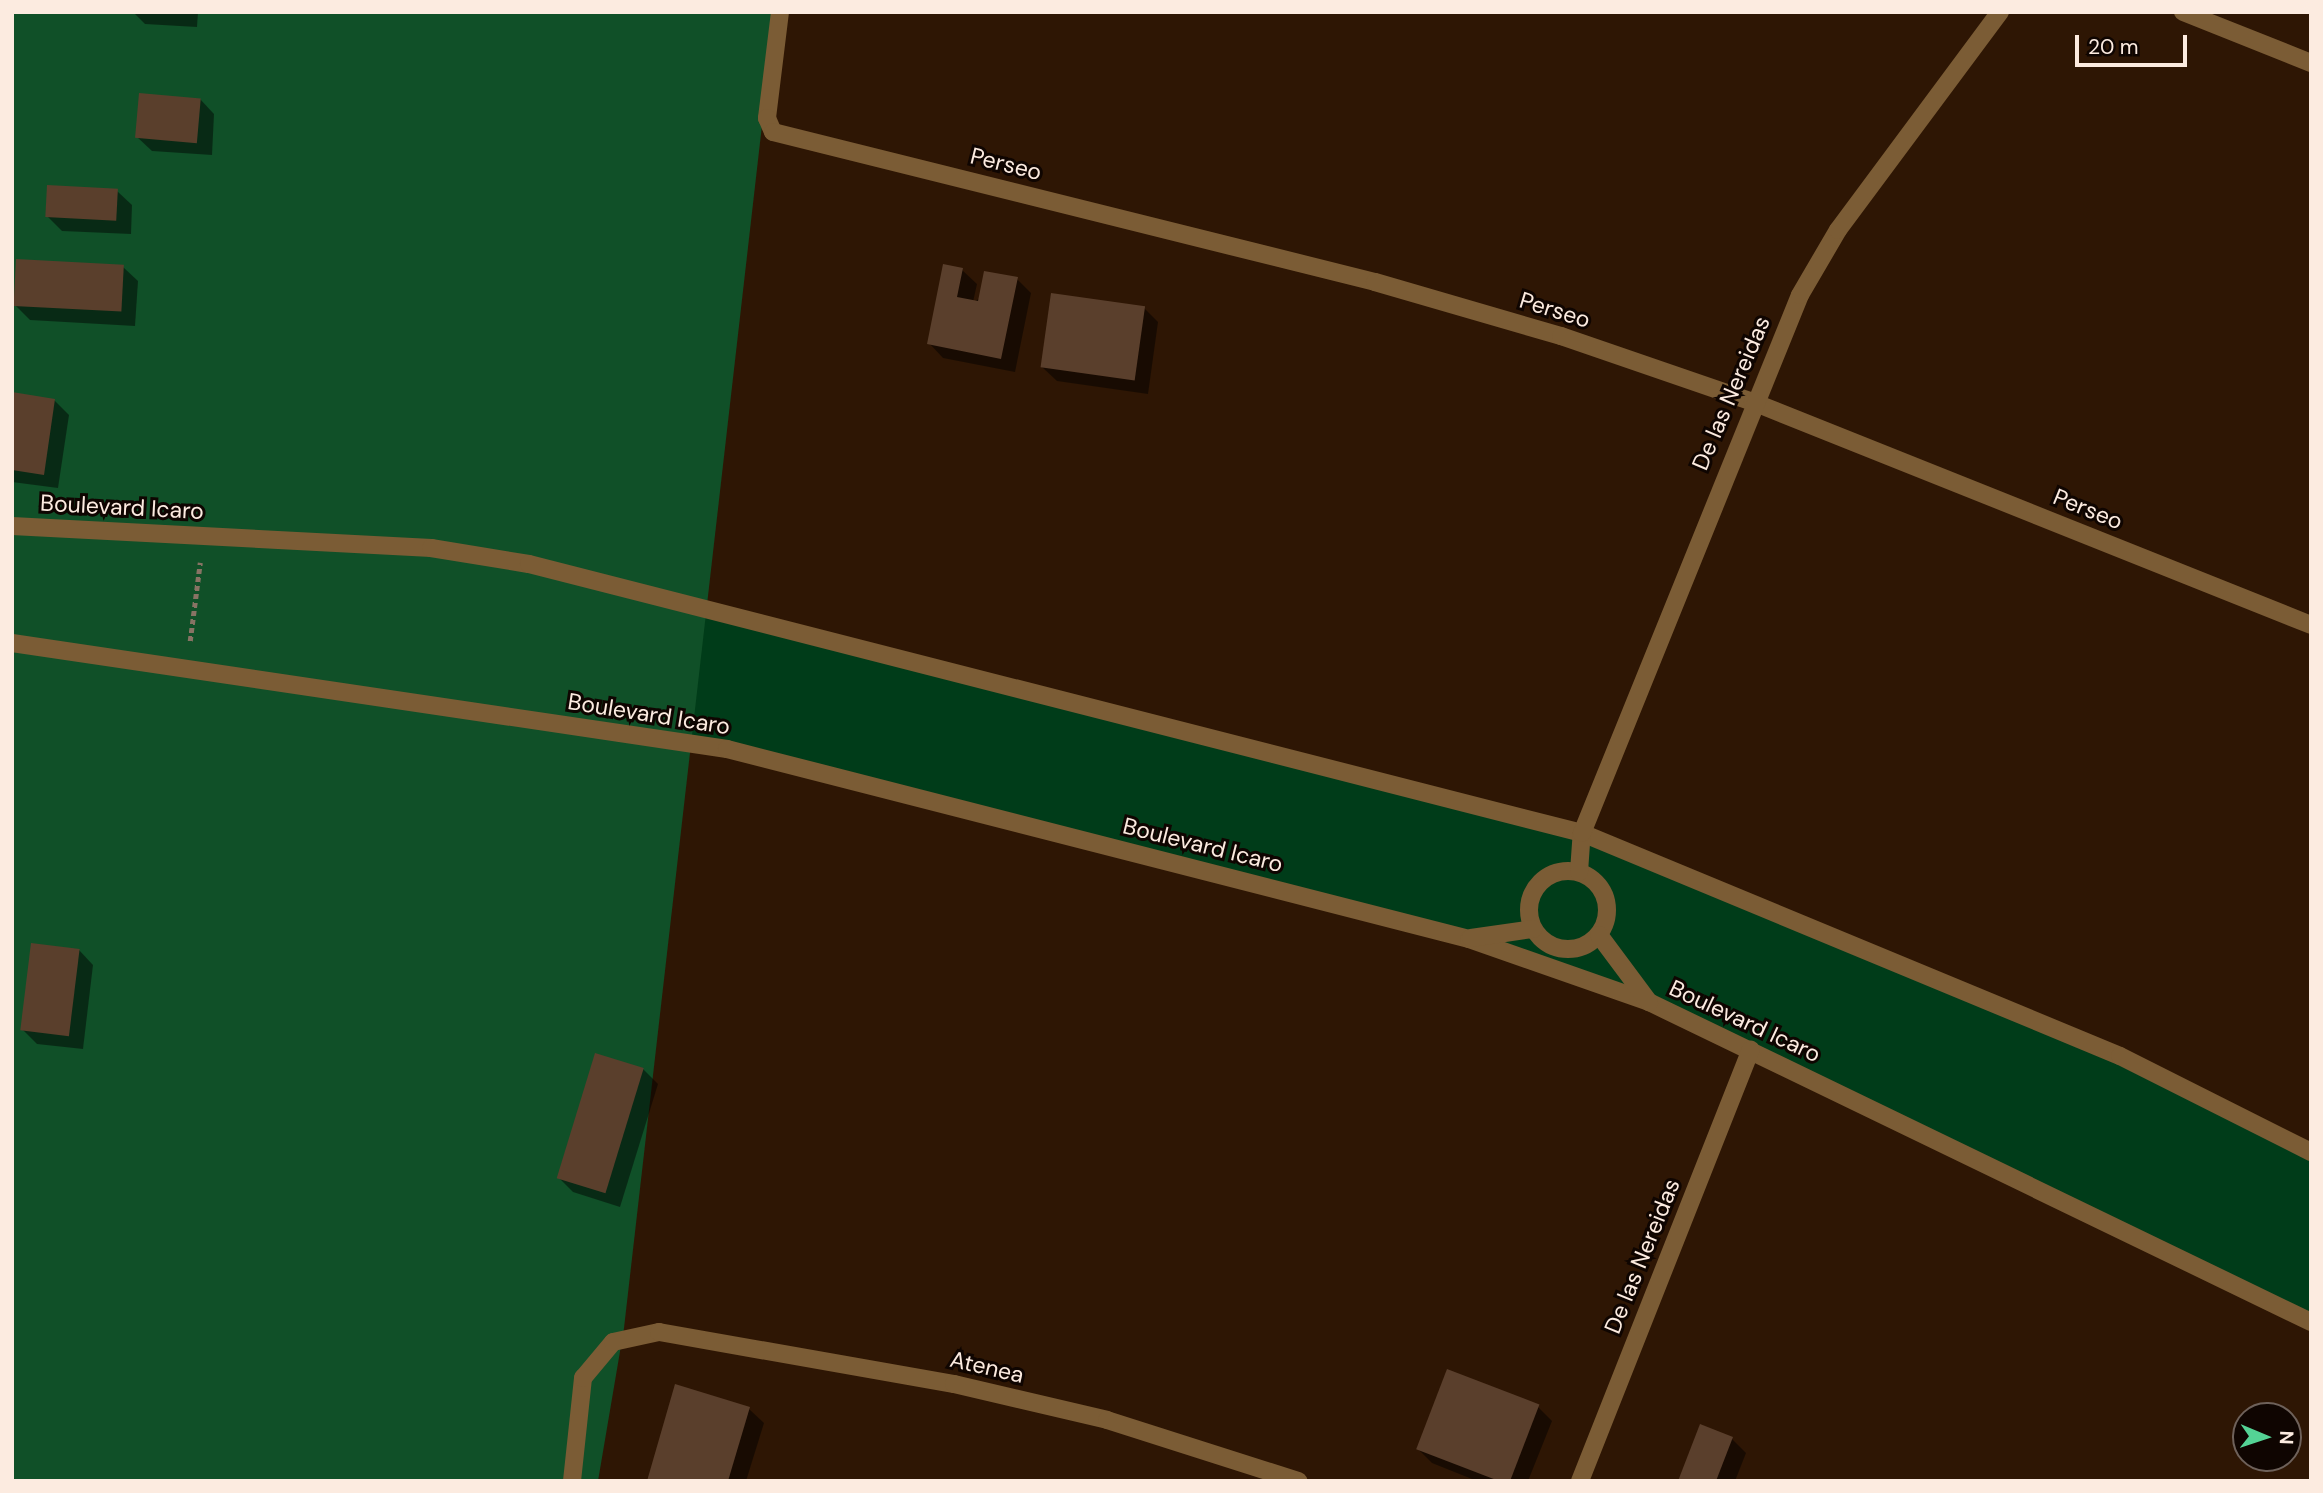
<!DOCTYPE html>
<style>
body{margin:0}
#map{position:relative;width:2323px;height:1493px;overflow:hidden;background:#2e1604;font-family:"DM Sans",sans-serif}
div>[style]{position:absolute}
[style*='--x']{left:calc(var(--x)*1px);top:calc(var(--y)*1px);width:calc(var(--w)*1px);rotate:calc(var(--a)*1deg)}
.green>*{inset:0;background:#003c19}
.forest>*{inset:0;background:#105028}
.shadow>*{inset:0;background:#0007}
.building>*{inset:0;background:#5a3f2c;transform-origin:0 0}
.path>*{height:4.5px;margin-top:-2.25px;transform-origin:0;background:repeating-linear-gradient(90deg,#887364 0 5px,transparent 0 8.5px)}
.minor>*{height:18px;margin:-9px;padding:0 9px;transform-origin:9px;border-radius:9px;background:#7b5c35}
.minor>.ring{margin:-9px;padding:0;box-sizing:content-box;background:none;border:18px solid #7b5c35;border-radius:50%}
span{translate:-50% -50%;white-space:nowrap;text-align:center;line-height:1.15;-webkit-text-stroke:6px #0f0501;paint-order:stroke}
.street-label{font-size:23px;color:#fcebe0}
.frame{position:absolute;inset:0;border:14px solid #fcebe0;pointer-events:none}
.north{position:absolute;left:2232px;top:1402px;width:70px;height:70px;box-sizing:border-box;background:#0f0501;border:2px solid #6e615a;border-radius:50%;rotate:92deg;font-size:19px;font-weight:700;line-height:28px;text-align:center;color:#fcebe0}
.north::after{content:'';display:block;margin:auto;width:24px;height:32px;background:#54d395;clip-path:polygon(50% 0,100% 100%,50% 72%,0 100%)}
.scale{position:absolute;left:2075px;top:35px;width:112px;height:32px;box-sizing:border-box;border:4px solid #fcebe0;border-top:0;padding-left:9px;font-size:21px;line-height:24px;white-space:nowrap;color:#fcebe0;-webkit-text-stroke:5px #0f0501;paint-order:stroke}
</style>
<div id="map">
<div class="green">
<i style="clip-path:polygon(431px 548px,1582px 833px,2120px 1056px,2311px 1152px,2311px 1322px,1751px 1050px,1469px 939px,727px 749px,12px 643px)"></i>
</div>
<div class="forest">
<i style="clip-path:polygon(12px 12px,775px 12px,624px 1328px,598px 1481px,12px 1481px)"></i>
</div>
<div class="shadow">
<i style="clip-path:polygon(133px 12px,198px 12px,197px 27px,145px 24px)"></i>
<i style="clip-path:polygon(200px 99px,214px 114px,212px 155px,152px 151px,137px 137px)"></i>
<i style="clip-path:polygon(117px 191px,132px 205px,131px 234px,62px 231px,47px 216px)"></i>
<i style="clip-path:polygon(123px 267px,138px 281px,135px 326px,30px 320px,16px 306px)"></i>
<i style="clip-path:polygon(962px 270px,977px 284px,973px 302px,1017px 279px,1031px 293px,1015px 372px,943px 358px,929px 343px)"></i>
<i style="clip-path:polygon(1144px 308px,1158px 322px,1148px 394px,1057px 381px,1042px 367px)"></i>
<i style="clip-path:polygon(12px 394px,54px 400px,69px 415px,58px 488px,12px 482px)"></i>
<i style="clip-path:polygon(79px 950px,93px 965px,83px 1049px,37px 1044px,22px 1029px)"></i>
<i style="clip-path:polygon(643px 1069px,658px 1084px,620px 1207px,573px 1192px,559px 1178px)"></i>
<i style="clip-path:polygon(1538px 1407px,1552px 1421px,1528px 1481px,1477px 1481px,1432px 1463px,1418px 1449px)"></i>
<i style="clip-path:polygon(749px 1409px,764px 1423px,746px 1481px,649px 1481px)"></i>
<i style="clip-path:polygon(1732px 1439px,1746px 1453px,1735px 1481px,1680px 1481px)"></i>
</div>
<div class="building">
<i style="left:139px;top:93px;width:62px;height:45px;rotate:5deg"></i>
<i style="left:47px;top:185px;width:71px;height:32px;rotate:3deg"></i>
<i style="left:16px;top:259px;width:108px;height:47px;rotate:3deg"></i>
<i style="clip-path:polygon(943px 264px,963px 268px,957px 297px,978px 301px,984px 271px,1018px 277px,1001px 359px,927px 344px)"></i>
<i style="left:1051px;top:293px;width:95px;height:75px;rotate:8deg"></i>
<i style="clip-path:polygon(12px 392px,55px 399px,44px 475px,12px 470px)"></i>
<i style="left:31px;top:943px;width:49px;height:88px;rotate:7deg"></i>
<i style="left:595px;top:1053px;width:51px;height:131px;rotate:17deg"></i>
<i style="left:1447px;top:1369px;width:99px;height:86px;rotate:21deg"></i>
<i style="clip-path:polygon(675px 1384px,750px 1407px,728px 1481px,647px 1481px)"></i>
<i style="clip-path:polygon(1700px 1424px,1733px 1437px,1716px 1481px,1678px 1481px)"></i>
</div>
<div class="path">
<i style="--x:190;--y:641;--w:79;--a:-82.7"></i>
</div>
<div class="minor">
<i style="--x:780;--y:12;--w:107;--a:97"></i>
<i style="--x:767;--y:118;--w:15;--a:67"></i>
<i style="--x:773;--y:132;--w:620;--a:13.99"></i>
<i style="--x:1375;--y:282;--w:194;--a:16.2"></i>
<i style="--x:1561;--y:336;--w:203;--a:19"></i>
<i style="--x:1753;--y:402;--w:601;--a:21.78"></i>
<i style="--x:2183;--y:12;--w:138;--a:21.7"></i>
<i style="--x:12;--y:526;--w:420;--a:3"></i>
<i style="--x:431;--y:548;--w:99;--a:9.3"></i>
<i style="--x:529;--y:564;--w:1087;--a:14.33"></i>
<i style="--x:1582;--y:833;--w:582;--a:22.51"></i>
<i style="--x:2120;--y:1056;--w:214;--a:26.7"></i>
<i style="--x:12;--y:643;--w:723;--a:8.43"></i>
<i style="--x:727;--y:749;--w:766;--a:14.36"></i>
<i style="--x:1469;--y:939;--w:191;--a:19.3"></i>
<i style="--x:1649;--y:1002;--w:735;--a:25.8"></i>
<i class="ring" style="left:1529px;top:871px;width:60px;height:60px"></i>
<i style="--x:1579;--y:872;--w:39;--a:-86"></i>
<i style="--x:1582;--y:833;--w:580;--a:-67.94"></i>
<i style="--x:1800;--y:295;--w:75;--a:-59.7"></i>
<i style="--x:1838;--y:230;--w:272;--a:-53.4"></i>
<i style="--x:1599;--y:935;--w:84;--a:53.3"></i>
<i style="--x:1471;--y:938;--w:63;--a:-8.3"></i>
<i style="--x:572;--y:1481;--w:104;--a:-83.9"></i>
<i style="--x:583;--y:1378;--w:47;--a:-50.2"></i>
<i style="--x:613;--y:1342;--w:47;--a:-12.3"></i>
<i style="--x:659;--y:1332;--w:300;--a:10"></i>
<i style="--x:954;--y:1384;--w:157;--a:13.2"></i>
<i style="--x:1107;--y:1420;--w:201;--a:17.7"></i>
<i style="--x:1580;--y:1481;--w:464;--a:-68.4"></i>
</div>
<div class="street-label">
<span style="left:1006px;top:164px;rotate:14deg">Perseo</span>
<span style="left:1555px;top:310px;rotate:17deg">Perseo</span>
<span style="left:1731px;top:393px;rotate:-67deg">De las Nereidas</span>
<span style="left:122px;top:507px;rotate:3deg">Boulevard Icaro</span>
<span style="left:2088px;top:509px;rotate:22deg">Perseo</span>
<span style="left:649px;top:714px;rotate:9deg">Boulevard Icaro</span>
<span style="left:1203px;top:845px;rotate:14deg">Boulevard Icaro</span>
<span style="left:1745px;top:1021px;rotate:25deg">Boulevard Icaro</span>
<span style="left:1642px;top:1256px;rotate:-68deg">De las Nereidas</span>
<span style="left:987px;top:1367px;rotate:13deg">Atenea</span>
</div>
<div class="frame"></div>
<div class="north">N</div>
<div class="scale">20 m</div>
</div>
